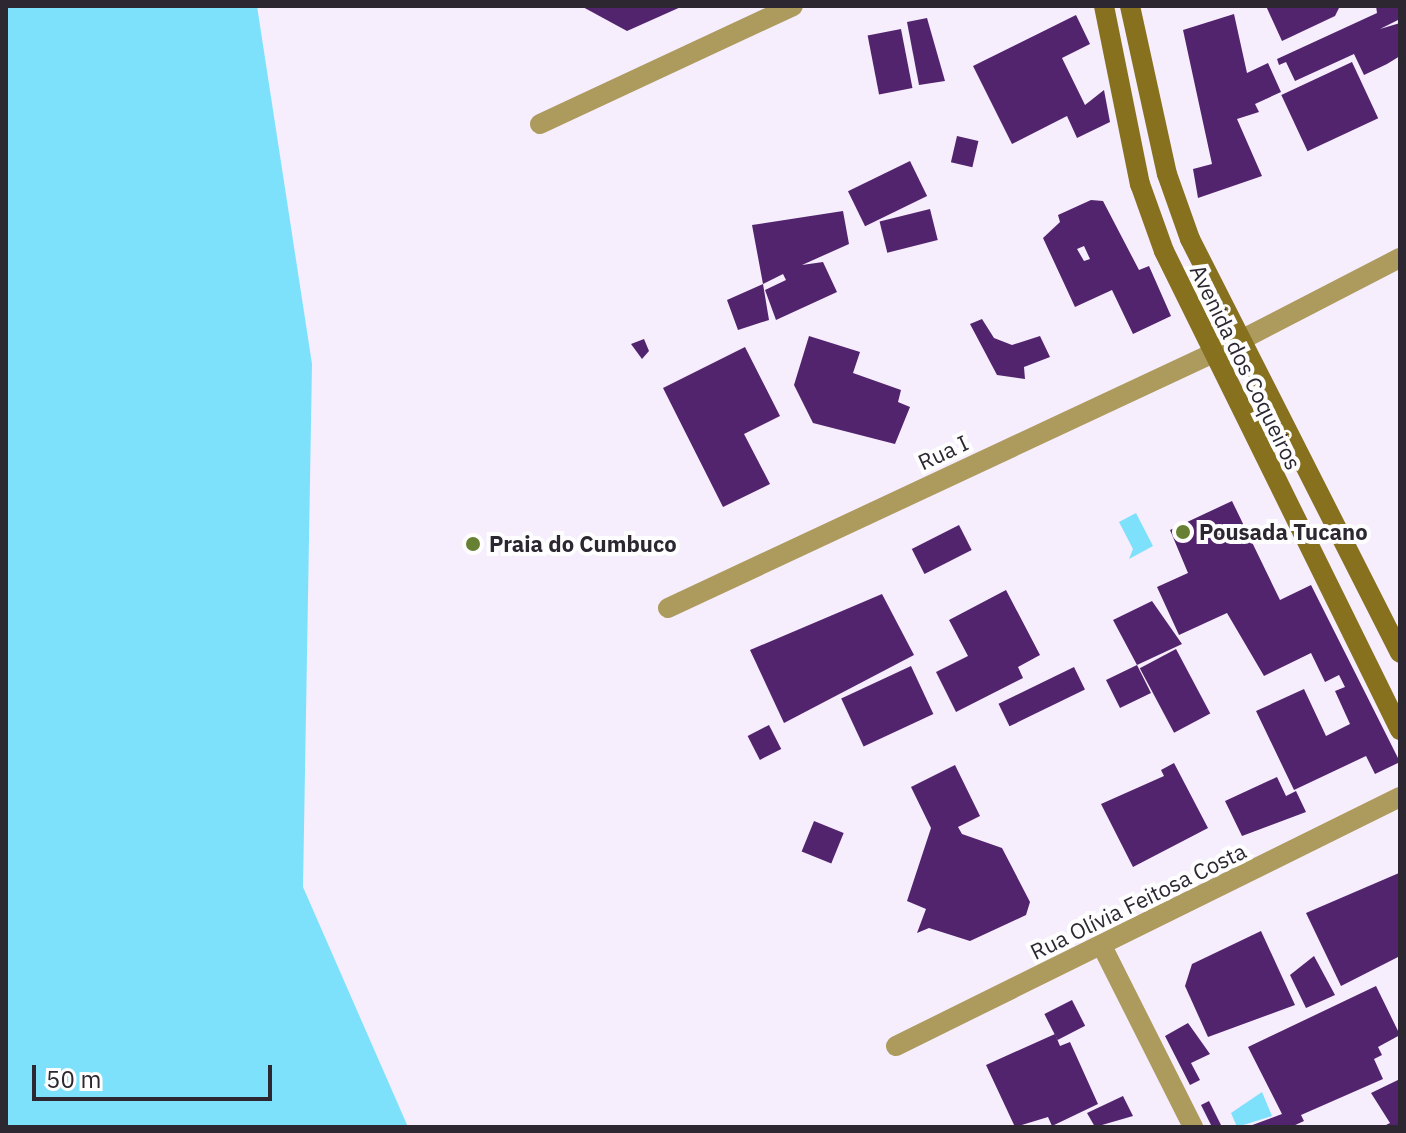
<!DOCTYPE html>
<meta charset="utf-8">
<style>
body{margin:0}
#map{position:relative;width:1406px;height:1133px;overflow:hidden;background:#f6edfd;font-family:"IBM Plex Sans",sans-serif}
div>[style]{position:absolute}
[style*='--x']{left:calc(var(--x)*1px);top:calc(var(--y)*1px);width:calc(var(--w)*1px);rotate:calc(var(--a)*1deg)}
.water>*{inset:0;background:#7de1fc}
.building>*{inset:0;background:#53246e;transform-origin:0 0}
.minor>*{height:20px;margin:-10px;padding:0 10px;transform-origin:10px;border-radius:10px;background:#ad9b5e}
.secondary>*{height:20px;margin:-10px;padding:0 10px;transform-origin:10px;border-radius:10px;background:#87711f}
.dots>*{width:22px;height:22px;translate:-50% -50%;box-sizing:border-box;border:4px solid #fefefe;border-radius:50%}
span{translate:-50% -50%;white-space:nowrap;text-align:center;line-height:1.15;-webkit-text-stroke:8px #fefefe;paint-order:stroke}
.street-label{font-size:22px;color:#2c2731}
.poi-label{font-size:22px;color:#2c2731;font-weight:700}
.left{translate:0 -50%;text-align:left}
.frame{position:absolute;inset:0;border:8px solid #2c2731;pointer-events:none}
.scale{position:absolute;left:32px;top:1065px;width:240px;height:36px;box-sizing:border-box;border:4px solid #2c2731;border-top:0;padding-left:10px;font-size:24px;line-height:28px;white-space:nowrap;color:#2c2731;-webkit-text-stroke:6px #fefefe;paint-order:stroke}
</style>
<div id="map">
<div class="water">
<i style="clip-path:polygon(6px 6px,257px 6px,312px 364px,303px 887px,408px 1127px,6px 1127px)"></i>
<i style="clip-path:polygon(1136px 513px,1153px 546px,1129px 559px,1133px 549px,1119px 522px)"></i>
<i style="clip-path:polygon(1262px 1092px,1272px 1116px,1237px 1127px,1231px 1113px)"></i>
</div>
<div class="building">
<i style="clip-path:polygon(581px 6px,683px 6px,627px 31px)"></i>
<i style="clip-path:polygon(1266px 6px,1340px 6px,1335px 16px,1282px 41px)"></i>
<i style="clip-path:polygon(1376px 6px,1400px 6px,1400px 19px,1380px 29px,1400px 23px,1400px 56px,1387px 64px,1364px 75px,1354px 54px,1295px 81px,1286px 62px,1279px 65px,1277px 59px,1377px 13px)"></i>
<i style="clip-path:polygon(1234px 14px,1247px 73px,1268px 63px,1281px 92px,1255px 104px,1259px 112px,1237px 119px,1262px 176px,1198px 198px,1193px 169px,1212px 164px,1183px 30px)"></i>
<i style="clip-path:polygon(1076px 15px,1090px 44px,1062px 58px,1085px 105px,1104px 90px,1110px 122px,1077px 138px,1067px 116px,1012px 144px,973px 66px)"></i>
<i style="clip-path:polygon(927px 18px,945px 81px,919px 85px,907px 22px)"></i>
<i style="left:901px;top:29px;width:60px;height:34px;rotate:79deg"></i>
<i style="left:1352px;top:62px;width:62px;height:78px;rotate:65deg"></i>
<i style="left:957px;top:136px;width:22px;height:27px;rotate:13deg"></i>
<i style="left:910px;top:161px;width:39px;height:69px;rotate:64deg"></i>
<i style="clip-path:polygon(evenodd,1091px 200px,1103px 201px,1139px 270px,1149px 266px,1171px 316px,1133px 334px,1112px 290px,1075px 307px,1043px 238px,1060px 222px,1058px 215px,1091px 200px,1084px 246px,1090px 259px,1084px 261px,1077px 249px,1084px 246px)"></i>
<i style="left:930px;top:209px;width:32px;height:52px;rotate:76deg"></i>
<i style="clip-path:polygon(843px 211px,849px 244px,802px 265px,823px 262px,837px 292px,776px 320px,765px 290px,786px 280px,783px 274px,763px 284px,769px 320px,738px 330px,727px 300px,763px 284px,752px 225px)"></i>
<i style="clip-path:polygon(982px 319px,994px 338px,1012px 345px,1040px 336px,1050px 357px,1024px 367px,1025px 379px,997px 375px,970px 324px)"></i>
<i style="clip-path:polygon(809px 336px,860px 352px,853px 373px,901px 390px,898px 402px,910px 407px,895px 444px,813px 423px,794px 385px)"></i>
<i style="clip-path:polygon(644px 339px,649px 351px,642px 359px,631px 344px)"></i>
<i style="clip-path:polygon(745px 347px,780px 416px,744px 434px,770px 484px,723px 507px,663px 388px)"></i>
<i style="clip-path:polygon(1232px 501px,1280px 600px,1311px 585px,1400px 762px,1375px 774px,1366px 756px,1294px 790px,1256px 711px,1304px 689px,1326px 736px,1350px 724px,1335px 691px,1345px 687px,1339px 675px,1325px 682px,1311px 653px,1264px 676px,1227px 613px,1179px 635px,1157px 587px,1188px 573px,1170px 530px)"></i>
<i style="left:959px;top:525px;width:28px;height:53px;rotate:63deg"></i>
<i style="clip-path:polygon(1006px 590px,1040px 655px,1018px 667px,1023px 678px,956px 712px,936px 672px,968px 656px,949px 620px)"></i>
<i style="clip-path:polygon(882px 594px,914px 655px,784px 723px,750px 650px)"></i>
<i style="clip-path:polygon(1152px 601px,1182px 644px,1137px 665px,1151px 693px,1120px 708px,1106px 680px,1137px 665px,1113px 620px)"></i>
<i style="left:1176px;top:649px;width:73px;height:41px;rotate:62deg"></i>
<i style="left:911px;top:666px;width:53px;height:77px;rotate:65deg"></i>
<i style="left:1074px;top:667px;width:25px;height:84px;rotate:64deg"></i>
<i style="left:769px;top:725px;width:27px;height:24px;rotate:63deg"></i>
<i style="clip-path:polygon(1174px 763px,1208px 828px,1133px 867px,1101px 804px,1164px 776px,1161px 770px)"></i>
<i style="clip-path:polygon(955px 765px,980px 816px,958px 827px,962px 834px,1002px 848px,1030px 902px,1026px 915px,970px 941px,929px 928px,917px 933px,926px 909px,907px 901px,931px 828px,911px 787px)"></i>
<i style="clip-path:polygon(1277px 777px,1286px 796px,1296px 791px,1306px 812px,1242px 836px,1225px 801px)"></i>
<i style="left:814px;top:821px;width:32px;height:33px;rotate:22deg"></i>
<i style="clip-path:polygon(1399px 873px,1400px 956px,1341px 986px,1306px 913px)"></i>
<i style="clip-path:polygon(1261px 931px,1295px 1005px,1208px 1037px,1185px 986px,1192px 964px)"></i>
<i style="clip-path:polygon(1314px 956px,1335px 995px,1306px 1008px,1290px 975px)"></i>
<i style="clip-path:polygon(1376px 986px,1400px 1035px,1378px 1047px,1382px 1055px,1374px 1059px,1383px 1079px,1301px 1115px,1304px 1121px,1291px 1127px,1247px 1127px,1282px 1114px,1248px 1047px)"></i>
<i style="left:1072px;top:1000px;width:29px;height:31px;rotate:63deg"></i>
<i style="clip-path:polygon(1188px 1023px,1210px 1054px,1191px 1063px,1200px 1080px,1190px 1085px,1165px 1036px)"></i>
<i style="clip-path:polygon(1055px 1034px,1060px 1046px,1070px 1042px,1098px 1104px,1052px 1126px,1048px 1117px,1015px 1127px,986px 1065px)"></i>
<i style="clip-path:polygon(1400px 1079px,1400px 1127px,1382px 1127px,1390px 1123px,1371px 1093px)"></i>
<i style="clip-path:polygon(1123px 1096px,1133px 1116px,1095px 1127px,1087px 1113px)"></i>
<i style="clip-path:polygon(1209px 1101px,1222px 1127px,1212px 1127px,1201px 1105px)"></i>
</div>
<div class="minor">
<i style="--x:540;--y:124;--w:279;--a:-25"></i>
<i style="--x:668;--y:608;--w:630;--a:-25.06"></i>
<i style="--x:1239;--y:341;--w:181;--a:-27.3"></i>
<i style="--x:1102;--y:946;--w:203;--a:63.3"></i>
<i style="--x:896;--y:1046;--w:562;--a:-26.29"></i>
</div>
<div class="secondary">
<i style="--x:1104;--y:6;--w:182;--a:78.6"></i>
<i style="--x:1140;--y:184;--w:71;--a:70.3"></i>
<i style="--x:1164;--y:251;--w:534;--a:63.77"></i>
<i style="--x:1130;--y:6;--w:172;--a:77.6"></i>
<i style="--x:1167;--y:174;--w:69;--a:70.5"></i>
<i style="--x:1190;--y:239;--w:464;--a:63.1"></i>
</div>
<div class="dots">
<i style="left:1183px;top:532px;background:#678033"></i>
<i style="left:473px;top:544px;background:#678033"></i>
</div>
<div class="street-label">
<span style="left:1246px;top:367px;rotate:64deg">Avenida dos Coqueiros</span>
<span style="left:943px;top:452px;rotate:-25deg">Rua I</span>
<span style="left:1138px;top:901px;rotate:-26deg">Rua Olívia Feitosa Costa</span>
</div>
<div class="poi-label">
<span class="left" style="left:1199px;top:532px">Pousada Tucano</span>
<span class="left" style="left:489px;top:544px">Praia do Cumbuco</span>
</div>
<div class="frame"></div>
<div class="scale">50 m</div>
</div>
